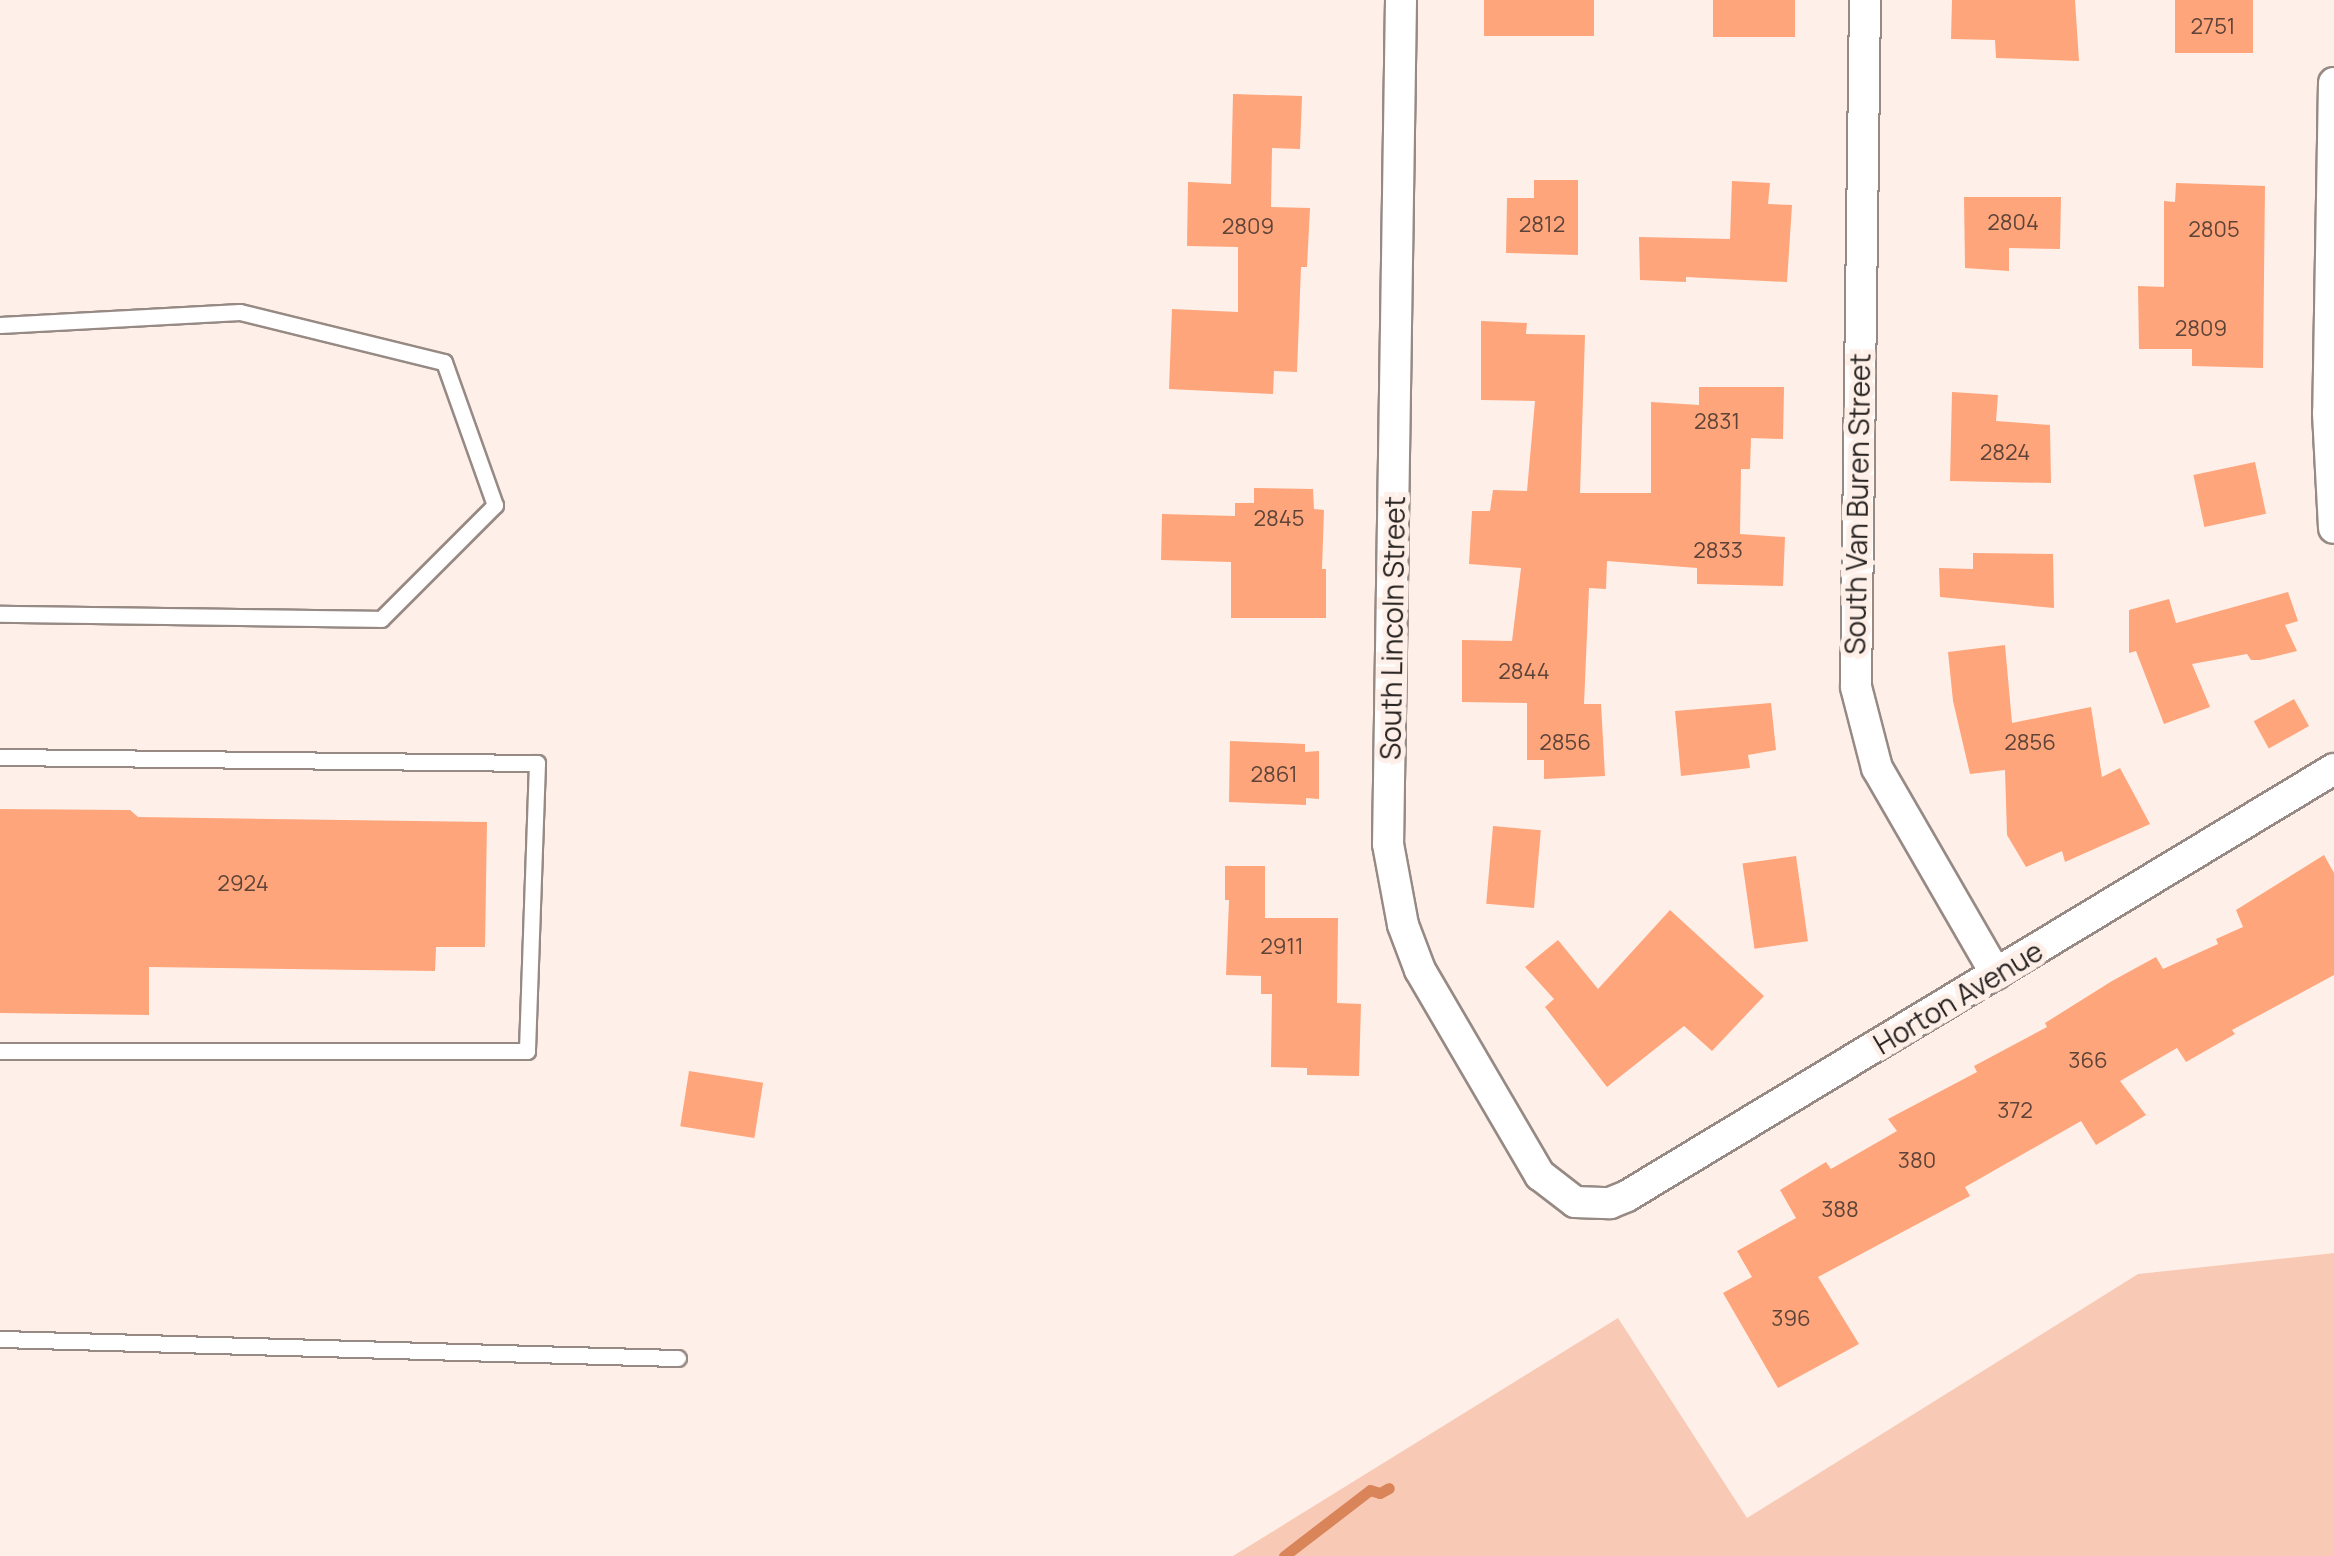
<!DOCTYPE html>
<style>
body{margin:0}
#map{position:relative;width:2334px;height:1556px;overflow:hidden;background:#fef0e9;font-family:Manrope,sans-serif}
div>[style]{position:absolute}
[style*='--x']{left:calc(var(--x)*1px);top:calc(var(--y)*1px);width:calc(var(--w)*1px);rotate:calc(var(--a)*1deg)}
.green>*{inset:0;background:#f8cab6}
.stream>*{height:11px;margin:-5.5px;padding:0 5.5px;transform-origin:5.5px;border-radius:5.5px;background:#da845a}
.building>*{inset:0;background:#fea57b;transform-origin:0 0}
.roads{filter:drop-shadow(2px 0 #978a85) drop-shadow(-2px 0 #978a85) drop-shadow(0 2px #978a85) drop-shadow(0 -2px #978a85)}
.service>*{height:15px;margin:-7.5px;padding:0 7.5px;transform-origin:7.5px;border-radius:7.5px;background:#fff}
.minor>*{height:30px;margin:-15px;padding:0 15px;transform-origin:15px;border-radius:15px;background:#fff}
span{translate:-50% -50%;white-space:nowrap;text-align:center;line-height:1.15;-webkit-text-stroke:10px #fef0e9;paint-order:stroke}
.number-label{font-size:22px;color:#5e4438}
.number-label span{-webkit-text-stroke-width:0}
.street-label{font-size:28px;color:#292422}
</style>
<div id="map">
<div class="green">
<i style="clip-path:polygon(2334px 1253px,2334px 1556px,1233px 1556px,1618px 1318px,1747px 1518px,2138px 1274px)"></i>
</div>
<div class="stream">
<i style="--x:1284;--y:1556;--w:108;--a:-37.5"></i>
<i style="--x:1370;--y:1490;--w:10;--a:17"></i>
<i style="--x:1380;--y:1493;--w:10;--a:-29"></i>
</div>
<div class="building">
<i style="left:1484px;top:0;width:110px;height:36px"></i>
<i style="left:1713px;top:0;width:82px;height:37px"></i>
<i style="clip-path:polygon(1952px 0,2075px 0,2079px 61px,1996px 58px,1995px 40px,1951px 39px)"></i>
<i style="left:2175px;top:0;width:78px;height:53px"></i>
<i style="clip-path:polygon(1233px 94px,1302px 96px,1300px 149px,1272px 148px,1271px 207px,1310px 208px,1307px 267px,1301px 267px,1297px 372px,1274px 371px,1273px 394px,1169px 389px,1172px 309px,1238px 312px,1238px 247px,1187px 246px,1188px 182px,1231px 184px)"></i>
<i style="clip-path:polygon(1534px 180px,1578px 180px,1578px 255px,1506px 253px,1507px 198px,1534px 198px)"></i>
<i style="clip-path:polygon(1732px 181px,1770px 183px,1768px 204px,1792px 205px,1787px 282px,1686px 277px,1686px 282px,1640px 280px,1639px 237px,1730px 239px)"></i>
<i style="clip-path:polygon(2176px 183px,2265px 186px,2263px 368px,2192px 366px,2192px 349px,2139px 349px,2138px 286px,2164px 287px,2164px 201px,2175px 202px)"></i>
<i style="clip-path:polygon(1964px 197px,2061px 197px,2060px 249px,2009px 248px,2009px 271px,1965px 268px)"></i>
<i style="clip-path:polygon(1481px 321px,1527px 323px,1526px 334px,1585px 335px,1580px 493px,1651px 493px,1651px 402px,1699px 405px,1699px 387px,1784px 387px,1783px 439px,1751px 438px,1750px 469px,1741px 469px,1740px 534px,1785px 537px,1783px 586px,1697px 584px,1697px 568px,1607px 561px,1606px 589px,1589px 588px,1584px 704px,1601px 704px,1605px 776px,1544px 779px,1544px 760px,1527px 760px,1527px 703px,1462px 702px,1462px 640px,1512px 641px,1521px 568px,1469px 564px,1472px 511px,1490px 511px,1493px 490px,1527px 491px,1535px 401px,1481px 400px)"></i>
<i style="clip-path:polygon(1952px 392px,1998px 395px,1996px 421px,2050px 425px,2051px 483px,1950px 481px)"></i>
<i style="left:2255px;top:462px;width:53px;height:63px;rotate:78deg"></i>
<i style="clip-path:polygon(1254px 488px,1313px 489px,1314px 509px,1324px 510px,1322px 569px,1326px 569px,1326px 618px,1231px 618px,1231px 562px,1161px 560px,1162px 514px,1235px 516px,1235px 503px,1254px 503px)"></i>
<i style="clip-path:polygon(1973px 553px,2053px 554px,2054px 608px,1940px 597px,1939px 568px,1973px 569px)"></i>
<i style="clip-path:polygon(2288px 592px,2298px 621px,2285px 625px,2297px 651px,2260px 660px,2251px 660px,2247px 654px,2192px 664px,2210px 707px,2164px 724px,2136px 651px,2129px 653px,2129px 610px,2169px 599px,2176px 623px)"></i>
<i style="clip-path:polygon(2005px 645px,2012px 723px,2091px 707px,2102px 777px,2120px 768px,2150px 824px,2065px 862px,2062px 851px,2026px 867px,2007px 835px,2005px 770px,1970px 774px,1953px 701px,1948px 652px)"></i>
<i style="left:2294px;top:699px;width:31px;height:46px;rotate:61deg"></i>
<i style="clip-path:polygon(1771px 703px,1776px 750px,1748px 755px,1750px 768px,1681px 776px,1675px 711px)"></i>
<i style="clip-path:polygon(1230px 741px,1305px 744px,1305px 752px,1319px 751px,1319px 799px,1306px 798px,1306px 805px,1229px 802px)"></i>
<i style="clip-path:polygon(0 809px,130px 810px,138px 817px,487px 822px,485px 947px,436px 947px,435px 971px,149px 967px,149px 1015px,0 1013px)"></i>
<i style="left:1493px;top:826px;width:48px;height:78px;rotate:5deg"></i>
<i style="clip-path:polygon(2324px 855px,2334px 873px,2334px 975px,2232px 1030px,2235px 1034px,2186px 1062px,2177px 1048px,2120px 1081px,2146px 1115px,2096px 1145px,2081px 1121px,1965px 1187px,1970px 1196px,1818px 1277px,1859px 1344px,1778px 1388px,1723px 1293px,1752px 1277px,1737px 1251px,1796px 1218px,1780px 1190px,1826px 1162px,1831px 1169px,1897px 1131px,1888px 1119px,1977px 1072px,1974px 1066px,2047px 1027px,2045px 1023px,2112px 981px,2156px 957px,2163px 969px,2218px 944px,2216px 939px,2243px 927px,2236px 910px)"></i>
<i style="left:1796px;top:856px;width:86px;height:54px;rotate:82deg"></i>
<i style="clip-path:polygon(1225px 866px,1265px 866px,1265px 918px,1338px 918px,1337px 1003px,1361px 1004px,1359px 1076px,1307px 1075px,1307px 1068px,1271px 1067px,1272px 994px,1261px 994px,1261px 976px,1226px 975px,1229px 900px,1225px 900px)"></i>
<i style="clip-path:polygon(1670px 910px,1764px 996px,1712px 1051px,1684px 1026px,1607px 1087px,1545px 1007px,1554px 999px,1525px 967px,1558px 940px,1598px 989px)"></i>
<i style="left:689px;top:1071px;width:75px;height:56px;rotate:9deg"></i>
</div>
<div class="roads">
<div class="service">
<i style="--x:0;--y:325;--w:240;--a:-3.1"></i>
<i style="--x:240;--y:312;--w:210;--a:13.8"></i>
<i style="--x:444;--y:362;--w:152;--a:70.4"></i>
<i style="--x:495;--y:505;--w:161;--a:135"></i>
<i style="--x:381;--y:619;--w:381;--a:-179.2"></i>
<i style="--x:0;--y:757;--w:537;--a:0.64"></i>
<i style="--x:537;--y:763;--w:288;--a:92"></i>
<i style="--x:527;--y:1051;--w:527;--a:180"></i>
<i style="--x:0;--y:1339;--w:678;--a:1.61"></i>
</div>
<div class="minor">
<i style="--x:1401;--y:0;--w:844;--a:90.88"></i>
<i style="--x:1388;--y:844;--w:82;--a:79.5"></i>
<i style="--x:1403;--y:925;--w:48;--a:69.3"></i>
<i style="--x:1420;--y:970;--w:238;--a:59.7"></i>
<i style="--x:1540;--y:1175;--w:44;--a:37.6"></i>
<i style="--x:1575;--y:1202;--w:35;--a:2"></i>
<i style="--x:1610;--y:1203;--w:18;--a:-22"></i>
<i style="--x:1627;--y:1196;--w:826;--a:-31.13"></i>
<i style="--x:1865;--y:0;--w:687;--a:90.75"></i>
<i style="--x:1856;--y:687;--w:84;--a:75.5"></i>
<i style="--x:1877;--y:768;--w:238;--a:60"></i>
<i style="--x:2334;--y:83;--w:330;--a:91"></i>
<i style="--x:2328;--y:413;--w:115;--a:87"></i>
</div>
</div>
<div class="number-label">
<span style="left:2213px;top:27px">2751</span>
<span style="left:2013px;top:223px">2804</span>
<span style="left:1542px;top:225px">2812</span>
<span style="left:1248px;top:227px">2809</span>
<span style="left:2214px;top:230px">2805</span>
<span style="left:2201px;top:329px">2809</span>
<span style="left:1717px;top:422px">2831</span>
<span style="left:2005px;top:453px">2824</span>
<span style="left:1279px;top:519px">2845</span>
<span style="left:1718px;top:551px">2833</span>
<span style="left:1524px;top:672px">2844</span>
<span style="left:1565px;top:743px">2856</span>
<span style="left:2030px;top:743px">2856</span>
<span style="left:1274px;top:775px">2861</span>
<span style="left:243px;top:884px">2924</span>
<span style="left:1282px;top:947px">2911</span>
<span style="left:2088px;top:1061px">366</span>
<span style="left:2015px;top:1111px">372</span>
<span style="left:1917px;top:1161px">380</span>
<span style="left:1840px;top:1210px">388</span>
<span style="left:1791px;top:1319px">396</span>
</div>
<div class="street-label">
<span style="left:1857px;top:504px;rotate:-89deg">South Van Buren Street</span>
<span style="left:1392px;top:628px;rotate:-89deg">South Lincoln Street</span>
<span style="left:1958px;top:997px;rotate:-31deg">Horton Avenue</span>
</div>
</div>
